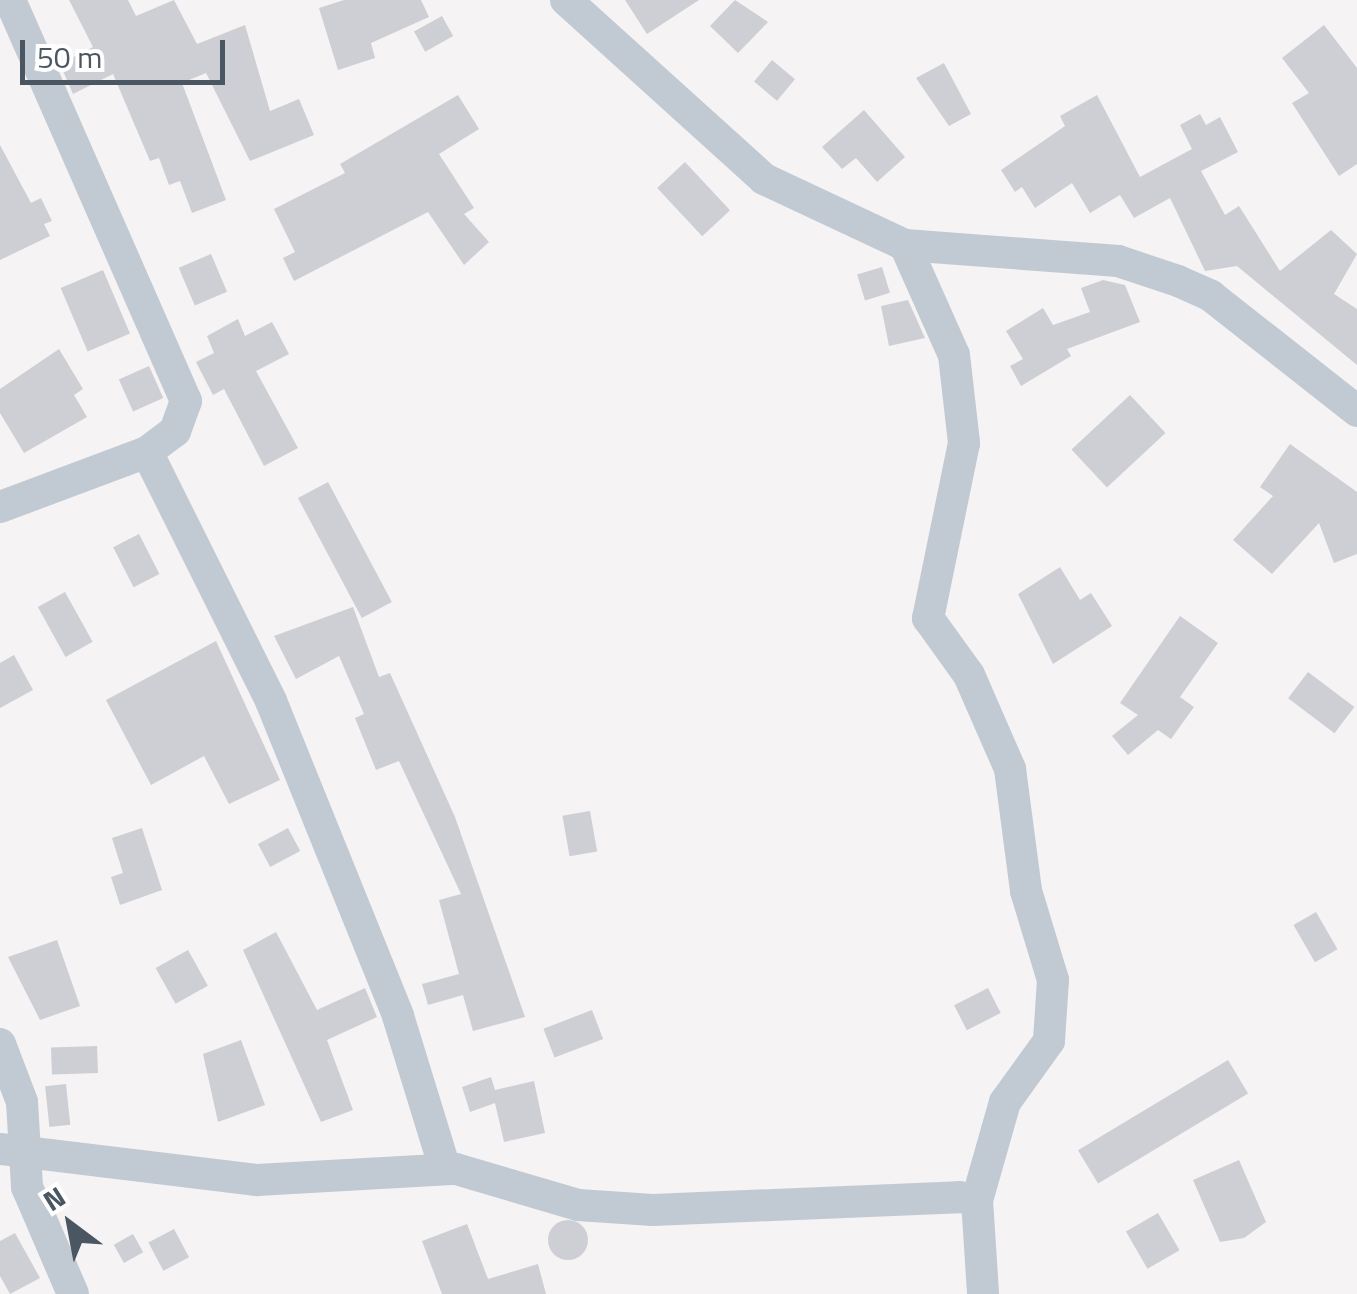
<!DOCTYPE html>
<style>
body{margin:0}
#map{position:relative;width:1357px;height:1294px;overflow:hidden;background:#f5f3f3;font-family:"Titillium Web",sans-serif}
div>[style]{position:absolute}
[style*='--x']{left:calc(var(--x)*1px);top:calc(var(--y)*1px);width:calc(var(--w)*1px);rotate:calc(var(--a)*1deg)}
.building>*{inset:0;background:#cdcfd5;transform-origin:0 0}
.round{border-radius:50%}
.minor>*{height:32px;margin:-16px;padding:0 16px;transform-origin:16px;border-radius:16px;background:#c1cad2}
span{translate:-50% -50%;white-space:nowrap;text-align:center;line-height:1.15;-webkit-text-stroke:10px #fff;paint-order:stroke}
.north{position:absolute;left:20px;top:1174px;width:100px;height:100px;-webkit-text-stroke:8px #fff;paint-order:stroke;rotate:328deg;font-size:28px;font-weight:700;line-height:40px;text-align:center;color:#4a5661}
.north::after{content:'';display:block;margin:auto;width:35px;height:45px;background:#4a5661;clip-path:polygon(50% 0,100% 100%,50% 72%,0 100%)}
.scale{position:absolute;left:20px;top:40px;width:205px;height:45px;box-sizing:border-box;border:5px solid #4a5661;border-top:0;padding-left:12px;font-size:30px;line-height:35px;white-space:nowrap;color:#4a5661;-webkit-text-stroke:8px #fff;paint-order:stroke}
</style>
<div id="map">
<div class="building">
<i style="clip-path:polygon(69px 0,128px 0,136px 16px,174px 0,197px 44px,245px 25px,270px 111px,299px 99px,314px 135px,250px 161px,206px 73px,182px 83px,226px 200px,192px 213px,180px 181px,169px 185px,159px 158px,150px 161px,113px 74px,73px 94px,60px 64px,93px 47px)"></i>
<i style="clip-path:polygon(344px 0,421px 0,429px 17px,371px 43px,375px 58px,338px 70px,319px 8px)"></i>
<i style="clip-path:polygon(625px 0,699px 0,647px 34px)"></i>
<i style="clip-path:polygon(735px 0,768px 22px,738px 53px,710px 26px)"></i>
<i style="left:442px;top:16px;width:23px;height:32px;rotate:61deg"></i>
<i style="clip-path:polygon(1324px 25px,1357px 68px,1357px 164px,1339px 176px,1292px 103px,1309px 93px,1282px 58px)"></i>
<i style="left:772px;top:60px;width:30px;height:28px;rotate:40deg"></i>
<i style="clip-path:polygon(944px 63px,971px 114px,949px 126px,916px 78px)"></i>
<i style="clip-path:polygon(458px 95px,479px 129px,439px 154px,474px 208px,464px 214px,489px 242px,464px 265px,428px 212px,294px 281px,283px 258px,295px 252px,274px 209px,345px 173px,340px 164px)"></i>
<i style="clip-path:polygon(1097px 95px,1140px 177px,1192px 149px,1180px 125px,1200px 114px,1206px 125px,1220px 117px,1238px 152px,1201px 171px,1225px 215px,1239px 206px,1280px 271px,1331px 230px,1357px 254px,1334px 294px,1357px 309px,1357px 365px,1237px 266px,1205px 271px,1170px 198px,1134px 218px,1120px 195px,1090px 213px,1072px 183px,1035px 208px,1022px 187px,1015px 192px,1001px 170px,1065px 126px,1060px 116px)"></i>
<i style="clip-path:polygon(864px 110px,905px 157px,877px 182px,856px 158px,842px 169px,822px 147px)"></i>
<i style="clip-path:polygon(0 145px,31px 203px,41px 198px,52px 221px,44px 224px,50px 236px,0 260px)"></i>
<i style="left:685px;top:162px;width:66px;height:38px;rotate:47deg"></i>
<i style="left:211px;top:254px;width:41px;height:35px;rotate:67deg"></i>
<i style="left:882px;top:267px;width:27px;height:26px;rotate:73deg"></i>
<i style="left:103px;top:270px;width:69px;height:46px;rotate:67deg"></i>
<i style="clip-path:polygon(1103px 280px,1125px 285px,1140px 322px,1067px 349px,1071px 356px,1021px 386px,1010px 366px,1023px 359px,1006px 331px,1043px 308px,1053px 325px,1090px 312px,1081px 288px)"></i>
<i style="clip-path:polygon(908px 300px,925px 338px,889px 346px,881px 306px)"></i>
<i style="clip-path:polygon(238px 319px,245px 336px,272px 322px,289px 354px,256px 371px,298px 448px,264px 466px,224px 389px,213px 395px,196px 362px,214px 353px,207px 336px)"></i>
<i style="clip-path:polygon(59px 349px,83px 389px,74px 395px,87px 417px,24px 453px,0 413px,0 389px)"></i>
<i style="left:149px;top:366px;width:35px;height:33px;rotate:66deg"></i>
<i style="left:1130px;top:395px;width:52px;height:80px;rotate:47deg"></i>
<i style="clip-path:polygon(1290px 444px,1357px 492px,1357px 554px,1334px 563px,1319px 523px,1272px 574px,1233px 540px,1273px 496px,1260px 487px)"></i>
<i style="left:328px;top:482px;width:136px;height:34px;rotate:62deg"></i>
<i style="left:139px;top:534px;width:45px;height:29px;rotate:63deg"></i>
<i style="clip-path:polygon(1060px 567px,1080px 600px,1091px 593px,1112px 626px,1053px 664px,1018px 594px)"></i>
<i style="left:65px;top:592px;width:57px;height:31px;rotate:61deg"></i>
<i style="clip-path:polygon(353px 607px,379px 677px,390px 673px,455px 817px,525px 1017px,473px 1031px,463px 995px,428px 1005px,422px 984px,459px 974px,439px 900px,461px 894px,399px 761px,376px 770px,355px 718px,364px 714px,339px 656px,296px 679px,274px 636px)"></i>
<i style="clip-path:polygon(1180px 616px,1218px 643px,1180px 697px,1194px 707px,1171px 739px,1158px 730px,1128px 755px,1112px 736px,1138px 715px,1120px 703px)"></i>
<i style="clip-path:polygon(216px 641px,280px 780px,229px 804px,204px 756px,151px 785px,106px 700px)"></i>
<i style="clip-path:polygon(14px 655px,33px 690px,0 708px,0 663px)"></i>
<i style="left:1308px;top:672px;width:58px;height:33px;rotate:37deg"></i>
<i style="left:590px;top:811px;width:41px;height:28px;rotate:80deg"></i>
<i style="clip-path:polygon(142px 828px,162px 890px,120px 905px,111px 877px,123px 873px,112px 838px)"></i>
<i style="left:288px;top:828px;width:26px;height:34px;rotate:62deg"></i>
<i style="left:1316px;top:912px;width:43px;height:26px;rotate:60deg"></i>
<i style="clip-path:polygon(276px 932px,317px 1010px,365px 988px,377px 1017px,327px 1040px,353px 1110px,321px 1122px,243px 950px)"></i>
<i style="clip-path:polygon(57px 940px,80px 1006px,40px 1020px,8px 957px)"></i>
<i style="left:188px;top:950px;width:41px;height:37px;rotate:61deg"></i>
<i style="left:988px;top:988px;width:28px;height:38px;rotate:63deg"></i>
<i style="left:592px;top:1010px;width:31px;height:52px;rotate:69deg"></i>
<i style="clip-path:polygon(241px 1040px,265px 1105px,218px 1122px,203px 1054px)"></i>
<i style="left:97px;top:1046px;width:27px;height:46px;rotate:88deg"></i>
<i style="left:1228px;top:1060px;width:39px;height:175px;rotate:59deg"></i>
<i style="clip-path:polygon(491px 1077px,495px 1090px,534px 1081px,545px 1133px,504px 1142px,495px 1103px,470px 1112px,462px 1087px)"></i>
<i style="left:66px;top:1084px;width:41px;height:21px;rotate:84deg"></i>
<i style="clip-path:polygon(1239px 1160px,1266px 1222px,1244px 1238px,1220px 1242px,1193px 1180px)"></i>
<i style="left:1158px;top:1213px;width:43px;height:37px;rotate:60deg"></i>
<i class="round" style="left:548px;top:1220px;width:40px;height:40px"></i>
<i style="clip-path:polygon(467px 1224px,488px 1279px,538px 1264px,546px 1294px,442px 1294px,422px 1241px)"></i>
<i style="left:174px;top:1229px;width:32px;height:29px;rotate:62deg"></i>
<i style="clip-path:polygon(15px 1233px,40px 1278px,10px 1294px,0 1276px,0 1241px)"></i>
<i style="left:133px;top:1234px;width:21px;height:22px;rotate:61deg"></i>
</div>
<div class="minor">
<i style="--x:10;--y:0;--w:438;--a:66.3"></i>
<i style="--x:186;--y:401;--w:32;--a:110"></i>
<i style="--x:175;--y:431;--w:35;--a:143"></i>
<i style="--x:566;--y:0;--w:267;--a:42.1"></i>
<i style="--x:764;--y:179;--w:156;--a:25.1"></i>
<i style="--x:905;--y:245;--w:120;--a:66"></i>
<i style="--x:954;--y:355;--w:89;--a:83.5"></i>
<i style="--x:964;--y:443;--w:179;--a:101.6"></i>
<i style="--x:928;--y:618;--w:70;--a:54.3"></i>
<i style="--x:969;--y:675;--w:103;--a:66.4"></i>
<i style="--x:1010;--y:769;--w:123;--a:82.5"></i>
<i style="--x:1026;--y:891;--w:93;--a:73.1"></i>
<i style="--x:1053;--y:980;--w:61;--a:93.8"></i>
<i style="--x:1049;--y:1041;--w:75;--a:125.8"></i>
<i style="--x:1005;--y:1102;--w:102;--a:105.9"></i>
<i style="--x:905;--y:245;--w:214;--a:4.3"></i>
<i style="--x:1118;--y:261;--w:63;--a:18.4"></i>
<i style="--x:1178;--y:281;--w:36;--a:24"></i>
<i style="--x:1211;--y:296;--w:186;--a:38.2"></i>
<i style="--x:0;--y:507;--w:157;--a:-20.5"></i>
<i style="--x:147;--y:452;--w:278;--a:63.5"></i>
<i style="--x:271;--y:701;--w:340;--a:68"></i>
<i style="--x:398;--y:1016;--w:160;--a:72.9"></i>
<i style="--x:0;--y:1044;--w:62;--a:69.2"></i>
<i style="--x:22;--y:1102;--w:85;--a:86.6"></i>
<i style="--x:27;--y:1187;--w:116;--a:66.7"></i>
<i style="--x:0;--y:1149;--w:259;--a:6.9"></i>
<i style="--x:257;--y:1180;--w:199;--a:-3.2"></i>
<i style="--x:456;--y:1169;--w:127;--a:16.4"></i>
<i style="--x:578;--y:1205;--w:75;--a:3.8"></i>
<i style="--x:653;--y:1210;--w:306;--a:-2.4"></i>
<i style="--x:959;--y:1197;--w:18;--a:9"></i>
<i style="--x:977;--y:1200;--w:94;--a:86.3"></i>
</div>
<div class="north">N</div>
<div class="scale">50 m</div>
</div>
